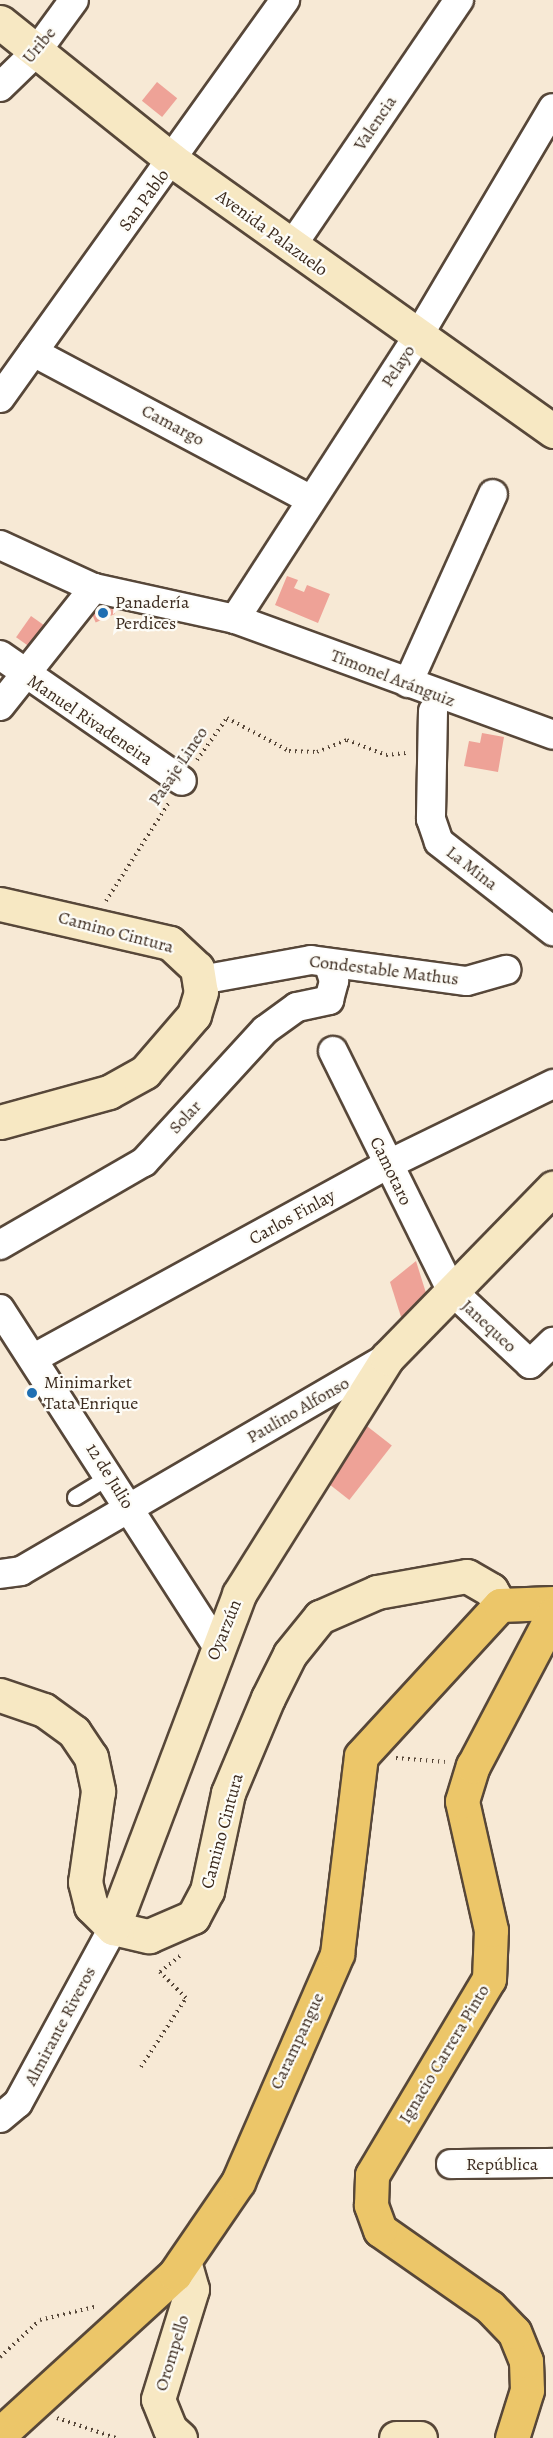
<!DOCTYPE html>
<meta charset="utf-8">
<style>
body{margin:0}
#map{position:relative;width:553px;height:2438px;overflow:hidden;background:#f7e9d5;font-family:Alegreya,serif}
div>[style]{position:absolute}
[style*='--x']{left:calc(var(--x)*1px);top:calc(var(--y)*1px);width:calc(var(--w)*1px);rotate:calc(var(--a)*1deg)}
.building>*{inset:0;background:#eea297;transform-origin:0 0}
.path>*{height:4px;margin-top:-2px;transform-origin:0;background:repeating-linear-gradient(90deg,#574739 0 1.5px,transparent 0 6px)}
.roads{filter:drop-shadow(2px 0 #574739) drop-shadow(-2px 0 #574739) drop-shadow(0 2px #574739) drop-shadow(0 -2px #574739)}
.lane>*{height:15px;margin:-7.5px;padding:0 7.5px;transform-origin:7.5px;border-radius:7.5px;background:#fff}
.street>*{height:28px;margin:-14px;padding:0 14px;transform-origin:14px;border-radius:14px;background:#fff}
.secondary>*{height:33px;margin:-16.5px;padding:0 16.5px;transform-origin:16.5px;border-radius:16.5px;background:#f7e8c3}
.primary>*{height:33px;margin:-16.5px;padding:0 16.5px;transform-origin:16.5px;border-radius:16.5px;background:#ecc669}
.dots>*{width:16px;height:16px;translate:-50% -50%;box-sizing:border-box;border:3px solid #fdfcf7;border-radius:50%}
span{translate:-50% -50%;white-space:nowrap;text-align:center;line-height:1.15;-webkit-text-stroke:4.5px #fdfcf7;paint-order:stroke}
.street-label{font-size:18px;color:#3b2a1e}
.poi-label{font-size:18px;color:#3b2a1e}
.left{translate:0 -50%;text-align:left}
</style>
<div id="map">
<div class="building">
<i style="left:157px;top:82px;width:26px;height:24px;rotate:39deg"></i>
<i style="clip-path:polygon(287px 576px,298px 580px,294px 588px,304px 592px,307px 585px,330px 594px,318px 623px,275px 605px)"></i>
<i style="left:110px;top:603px;width:12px;height:21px;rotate:66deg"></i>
<i style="left:31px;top:616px;width:16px;height:26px;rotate:35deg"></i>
<i style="clip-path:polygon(482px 733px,504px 737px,498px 772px,464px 766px,469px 741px,480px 743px)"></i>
<i style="clip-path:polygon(416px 1261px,426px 1293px,402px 1320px,390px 1282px)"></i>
<i style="left:354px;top:1416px;width:48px;height:69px;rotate:38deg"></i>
</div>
<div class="path">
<i style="--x:197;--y:760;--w:52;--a:-54.5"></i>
<i style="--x:227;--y:718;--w:70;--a:28"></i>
<i style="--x:289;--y:751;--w:28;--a:2"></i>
<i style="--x:317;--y:752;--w:32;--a:-22"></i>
<i style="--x:347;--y:740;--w:42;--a:21"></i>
<i style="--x:386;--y:755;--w:20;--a:-6"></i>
<i style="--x:106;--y:901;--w:119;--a:-57.4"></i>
<i style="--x:396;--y:1758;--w:49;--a:4.7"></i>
<i style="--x:141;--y:2067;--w:82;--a:-56.9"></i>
<i style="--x:186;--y:1998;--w:37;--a:-135"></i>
<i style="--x:160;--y:1972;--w:27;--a:-39"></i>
<i style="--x:0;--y:2357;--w:54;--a:-42.8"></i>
<i style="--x:40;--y:2320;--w:56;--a:-13.5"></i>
<i style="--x:57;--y:2418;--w:62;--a:18.7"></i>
</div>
<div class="roads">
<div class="lane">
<i style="--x:75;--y:1497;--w:42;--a:-31.4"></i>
</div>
<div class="street">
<i style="--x:0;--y:87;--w:50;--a:-44.2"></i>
<i style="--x:36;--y:52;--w:64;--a:-53.8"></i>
<i style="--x:291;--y:247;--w:299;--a:-55.8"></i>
<i style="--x:33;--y:352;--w:315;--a:28"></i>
<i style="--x:0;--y:398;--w:490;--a:-54.4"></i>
<i style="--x:0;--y:545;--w:103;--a:24.6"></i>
<i style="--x:94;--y:588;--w:144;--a:12.4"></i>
<i style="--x:235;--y:619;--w:338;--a:20"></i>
<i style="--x:235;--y:619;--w:335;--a:-57.1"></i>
<i style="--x:417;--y:338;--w:267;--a:-59.4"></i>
<i style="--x:0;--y:655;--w:221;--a:34.7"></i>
<i style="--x:408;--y:683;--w:207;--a:-65.8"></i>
<i style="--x:0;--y:706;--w:151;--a:-51.5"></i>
<i style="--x:433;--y:711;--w:108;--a:91.1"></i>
<i style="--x:431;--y:819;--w:24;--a:71"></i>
<i style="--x:439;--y:842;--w:145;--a:38"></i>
<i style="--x:201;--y:980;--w:112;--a:-10.3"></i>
<i style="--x:311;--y:960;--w:157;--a:7.7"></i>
<i style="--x:467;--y:981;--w:41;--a:-15.8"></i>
<i style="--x:333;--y:1051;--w:267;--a:63.7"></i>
<i style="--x:451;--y:1290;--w:108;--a:43.1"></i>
<i style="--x:530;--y:1364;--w:32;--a:-44"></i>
<i style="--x:0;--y:1245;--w:166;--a:-30"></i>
<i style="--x:144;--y:1162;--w:179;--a:-47.5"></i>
<i style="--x:265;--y:1030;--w:39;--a:-36"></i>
<i style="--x:297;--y:1007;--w:33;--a:-12"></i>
<i style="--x:329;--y:1000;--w:20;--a:-75"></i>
<i style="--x:334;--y:981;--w:16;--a:-108"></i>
<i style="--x:0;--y:1309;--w:401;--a:57.2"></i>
<i style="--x:34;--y:1358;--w:402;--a:-28.7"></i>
<i style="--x:387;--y:1165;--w:185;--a:-26"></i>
<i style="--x:0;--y:1574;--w:21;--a:-8"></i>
<i style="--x:21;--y:1571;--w:423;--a:-30.2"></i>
<i style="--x:0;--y:2118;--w:23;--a:-40"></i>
<i style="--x:18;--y:2103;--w:199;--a:-61.5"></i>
<i style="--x:451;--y:2164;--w:102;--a:-0.6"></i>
</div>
<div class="secondary">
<i style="--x:0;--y:22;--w:221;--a:38.7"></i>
<i style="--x:172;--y:160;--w:468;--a:35.4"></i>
<i style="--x:0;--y:904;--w:174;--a:12.9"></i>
<i style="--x:170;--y:943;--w:37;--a:43"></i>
<i style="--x:197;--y:968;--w:24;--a:81"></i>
<i style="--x:201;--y:992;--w:24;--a:107"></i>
<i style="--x:194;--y:1015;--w:75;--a:130.7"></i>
<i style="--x:145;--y:1072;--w:41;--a:150.9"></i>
<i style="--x:109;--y:1092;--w:113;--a:164.6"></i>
<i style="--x:0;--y:1695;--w:46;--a:18.8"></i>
<i style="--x:44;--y:1710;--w:37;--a:36"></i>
<i style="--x:74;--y:1732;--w:30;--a:56"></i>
<i style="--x:91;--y:1757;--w:35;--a:78"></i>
<i style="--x:98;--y:1791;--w:92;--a:98.1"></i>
<i style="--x:85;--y:1882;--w:25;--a:76"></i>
<i style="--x:91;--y:1906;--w:31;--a:45"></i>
<i style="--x:113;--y:1928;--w:37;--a:13"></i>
<i style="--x:149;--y:1936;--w:48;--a:-23.4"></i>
<i style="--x:193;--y:1917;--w:30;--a:-62"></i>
<i style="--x:207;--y:1891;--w:100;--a:-77.9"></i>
<i style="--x:228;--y:1793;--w:103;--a:-67.2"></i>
<i style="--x:268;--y:1698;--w:49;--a:-63.4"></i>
<i style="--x:290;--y:1654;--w:48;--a:-51"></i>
<i style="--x:320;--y:1617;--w:62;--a:-23.7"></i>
<i style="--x:377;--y:1592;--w:91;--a:-10.1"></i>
<i style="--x:467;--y:1576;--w:28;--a:30"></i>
<i style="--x:491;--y:1590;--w:17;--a:59"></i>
<i style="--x:113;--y:1928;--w:357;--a:-69.3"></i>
<i style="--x:239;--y:1594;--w:279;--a:-57.9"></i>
<i style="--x:387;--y:1358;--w:238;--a:-45.7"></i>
<i style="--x:180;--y:2438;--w:13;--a:-138"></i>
<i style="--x:170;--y:2429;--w:32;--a:-112"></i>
<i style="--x:158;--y:2399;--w:115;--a:-72.8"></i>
<i style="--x:192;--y:2289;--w:26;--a:-106"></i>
<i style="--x:396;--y:2438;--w:24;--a:0"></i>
</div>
<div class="primary">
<i style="--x:0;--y:2434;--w:237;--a:-42.4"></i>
<i style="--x:175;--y:2274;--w:112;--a:-55.6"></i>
<i style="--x:238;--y:2182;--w:249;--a:-66.5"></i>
<i style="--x:337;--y:1954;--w:199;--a:-83.1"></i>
<i style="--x:361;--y:1756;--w:205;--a:-47.4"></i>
<i style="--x:500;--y:1605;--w:53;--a:-2.2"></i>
<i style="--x:512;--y:2438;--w:50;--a:-72.6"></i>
<i style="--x:527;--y:2390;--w:29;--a:-92"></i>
<i style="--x:526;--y:2361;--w:31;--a:-112"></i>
<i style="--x:514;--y:2332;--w:35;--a:-134"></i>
<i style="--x:490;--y:2307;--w:134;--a:-145"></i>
<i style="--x:380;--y:2230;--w:27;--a:-110"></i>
<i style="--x:371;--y:2205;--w:30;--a:-88"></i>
<i style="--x:372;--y:2175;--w:228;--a:-59.2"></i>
<i style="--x:489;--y:1979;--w:49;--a:-87.7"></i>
<i style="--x:491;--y:1930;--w:132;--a:-102.7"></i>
<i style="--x:462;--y:1801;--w:37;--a:-73"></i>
<i style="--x:473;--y:1766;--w:172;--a:-62.2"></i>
</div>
</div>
<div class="dots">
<i style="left:103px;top:613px;background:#1f6fb2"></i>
<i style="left:32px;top:1393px;background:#1f6fb2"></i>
</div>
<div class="street-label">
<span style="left:39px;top:45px;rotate:-50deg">Uribe</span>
<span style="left:375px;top:123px;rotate:-56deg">Valencia</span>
<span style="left:144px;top:200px;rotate:-54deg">San Pablo</span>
<span style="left:272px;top:233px;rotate:36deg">Avenida Palazuelo</span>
<span style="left:398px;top:366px;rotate:-57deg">Pelayo</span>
<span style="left:173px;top:425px;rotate:28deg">Camargo</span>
<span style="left:393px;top:678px;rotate:21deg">Timonel Aránguiz</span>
<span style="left:90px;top:720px;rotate:34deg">Manuel Rivadeneira</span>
<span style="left:178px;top:766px;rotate:-56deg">Pasaje Lineo</span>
<span style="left:472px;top:868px;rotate:38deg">La Mina</span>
<span style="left:116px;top:932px;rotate:15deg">Camino Cintura</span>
<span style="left:384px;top:970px;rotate:7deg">Condestable Mathus</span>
<span style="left:185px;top:1117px;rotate:-47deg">Solar</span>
<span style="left:391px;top:1171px;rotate:64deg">Camotaro</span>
<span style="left:292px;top:1217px;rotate:-29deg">Carlos Finlay</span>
<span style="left:489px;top:1326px;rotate:43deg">Janequeo</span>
<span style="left:298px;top:1410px;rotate:-30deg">Paulino Alfonso</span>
<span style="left:110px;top:1476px;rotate:58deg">12 de Julio</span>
<span style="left:224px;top:1630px;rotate:-68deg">Oyarzún</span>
<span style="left:222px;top:1831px;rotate:-75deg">Camino Cintura</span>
<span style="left:60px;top:2026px;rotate:-62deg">Almirante Riveros</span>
<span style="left:297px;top:2041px;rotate:-65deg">Carampangue</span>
<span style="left:444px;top:2054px;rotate:-59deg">Ignacio Carrera Pinto</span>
<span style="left:502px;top:2164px">República</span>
<span style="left:172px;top:2353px;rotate:-73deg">Orompello</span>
</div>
<div class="poi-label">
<span class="left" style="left:115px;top:613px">Panadería<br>Perdices</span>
<span class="left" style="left:44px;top:1393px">Minimarket<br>Tata Enrique</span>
</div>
</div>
